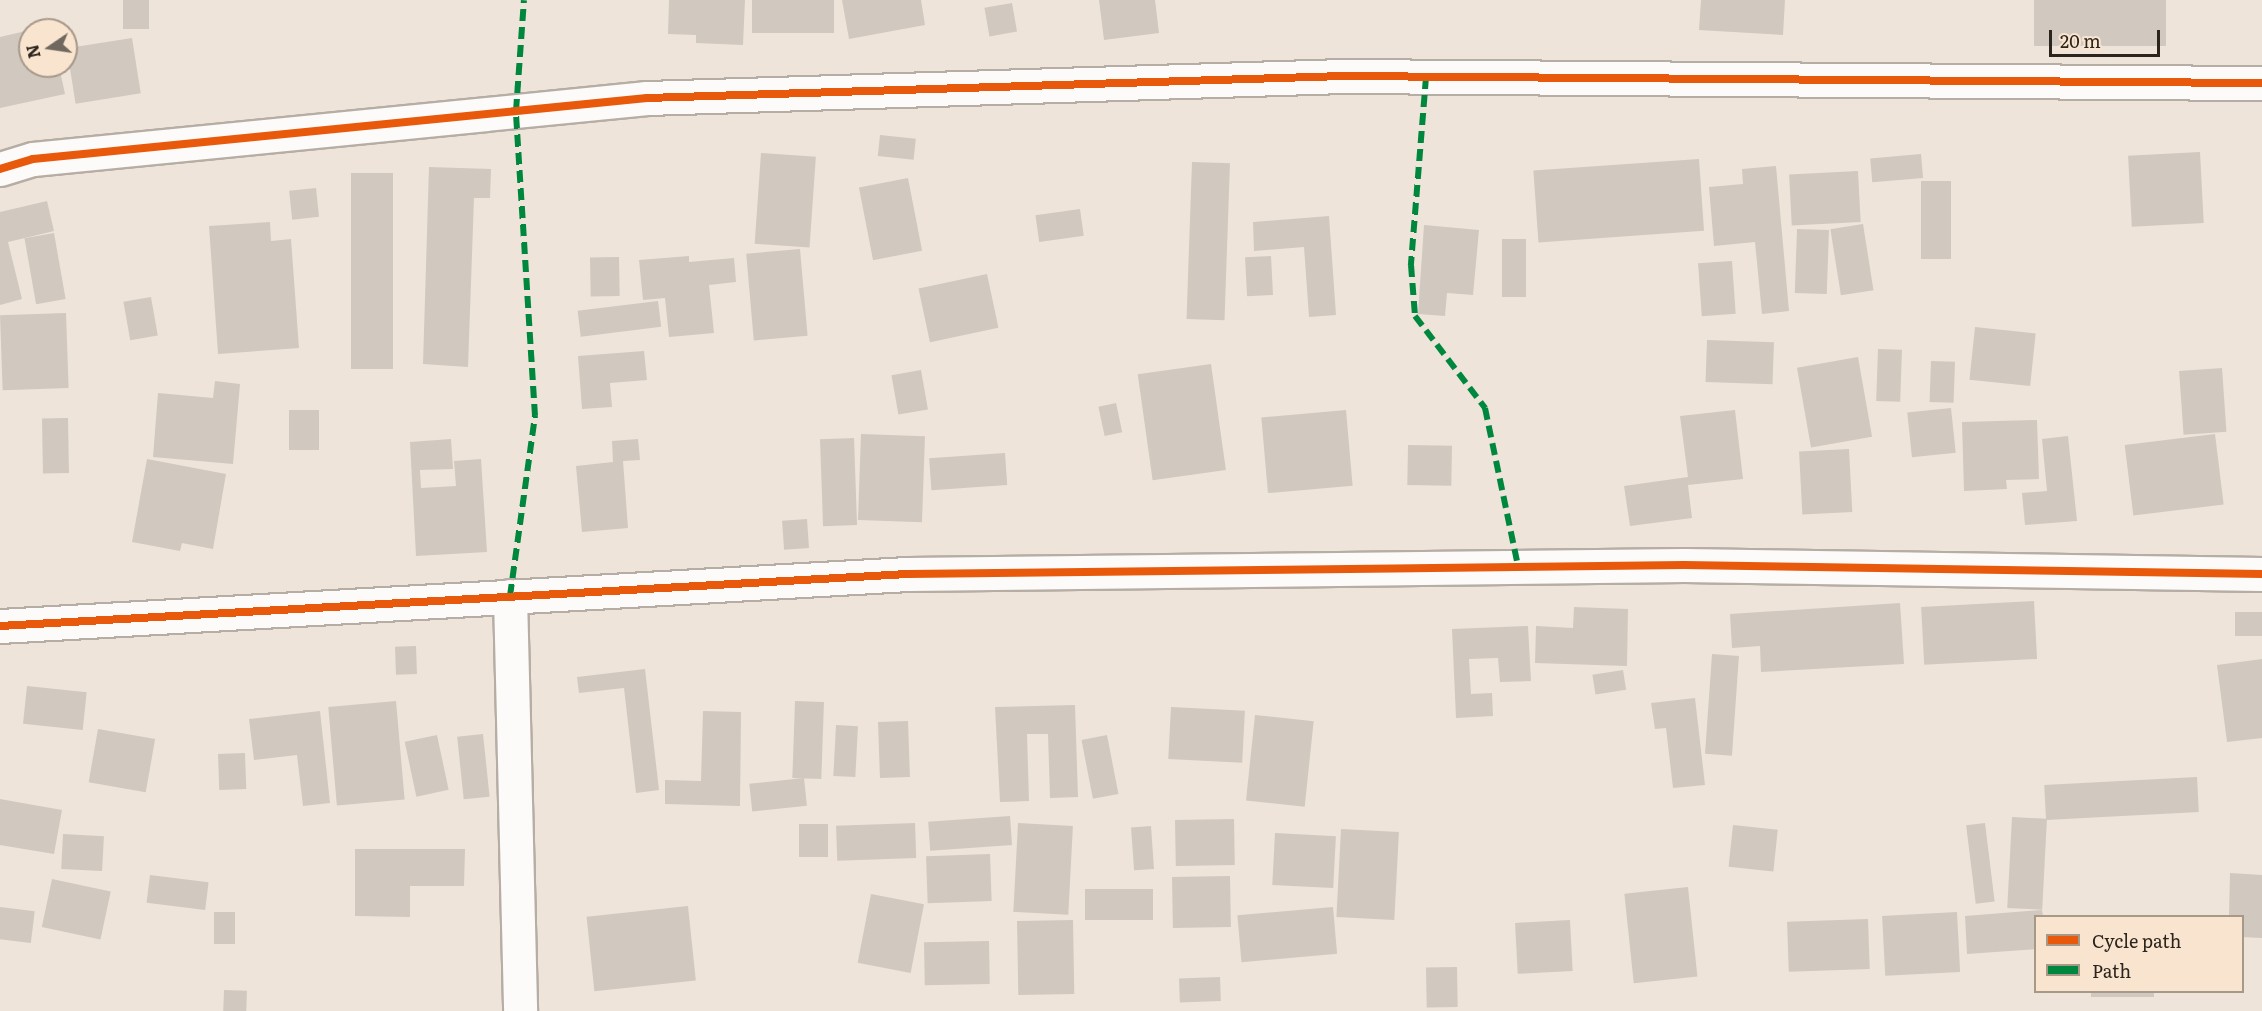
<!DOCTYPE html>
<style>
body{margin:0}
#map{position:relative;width:2262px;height:1011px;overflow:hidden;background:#efe4d9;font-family:Literata,serif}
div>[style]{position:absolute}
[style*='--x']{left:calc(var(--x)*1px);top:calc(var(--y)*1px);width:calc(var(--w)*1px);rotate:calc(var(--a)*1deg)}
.building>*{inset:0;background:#d1c8c0;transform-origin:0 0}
.roads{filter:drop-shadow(2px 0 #b6aea5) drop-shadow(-2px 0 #b6aea5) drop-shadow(0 2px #b6aea5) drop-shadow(0 -2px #b6aea5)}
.minor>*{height:33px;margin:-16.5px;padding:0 16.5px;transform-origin:16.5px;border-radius:16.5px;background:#fdfbf9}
.quiet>*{height:6px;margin-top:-3px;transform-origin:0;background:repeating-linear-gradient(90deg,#00873e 0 12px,transparent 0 18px)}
.cycleway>*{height:8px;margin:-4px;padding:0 4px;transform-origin:4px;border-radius:4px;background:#e8590c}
span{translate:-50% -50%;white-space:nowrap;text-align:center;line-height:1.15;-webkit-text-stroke:5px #f9e5cf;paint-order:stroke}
.legend{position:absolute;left:2034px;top:915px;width:210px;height:78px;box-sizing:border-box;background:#f9e5cf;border:2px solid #a79888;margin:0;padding:8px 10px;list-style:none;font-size:18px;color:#2c251d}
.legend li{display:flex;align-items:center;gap:12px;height:30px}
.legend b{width:30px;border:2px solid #a79888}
.north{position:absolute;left:18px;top:18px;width:60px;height:60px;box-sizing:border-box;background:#f9e5cf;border:2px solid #a79888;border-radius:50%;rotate:257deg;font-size:16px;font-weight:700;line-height:24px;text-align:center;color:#2c251d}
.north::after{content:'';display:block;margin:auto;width:21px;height:27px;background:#70685f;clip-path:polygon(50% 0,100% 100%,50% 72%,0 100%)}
.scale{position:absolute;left:2049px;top:30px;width:111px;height:27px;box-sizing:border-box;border:3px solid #2c251d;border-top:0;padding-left:8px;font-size:18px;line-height:21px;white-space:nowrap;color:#2c251d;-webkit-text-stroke:4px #f9e5cf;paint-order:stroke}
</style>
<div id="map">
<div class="building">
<i style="left:123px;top:0;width:26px;height:29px"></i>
<i style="clip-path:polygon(669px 0,745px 0,743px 45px,696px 43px,696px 35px,668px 34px)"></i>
<i style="left:752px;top:0;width:82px;height:33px"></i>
<i style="clip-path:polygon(842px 0,921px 0,925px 25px,849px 39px)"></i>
<i style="clip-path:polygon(1099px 0,1155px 0,1159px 33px,1104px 40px)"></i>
<i style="clip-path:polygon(1701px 0,1785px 0,1783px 35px,1699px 30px)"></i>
<i style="left:2034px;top:0;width:132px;height:46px"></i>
<i style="left:1012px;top:3px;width:29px;height:28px;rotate:80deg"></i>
<i style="clip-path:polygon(30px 30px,30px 66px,59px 66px,65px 94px,0 108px,0 37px)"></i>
<i style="left:132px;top:38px;width:56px;height:66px;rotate:81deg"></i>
<i style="left:880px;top:135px;width:36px;height:21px;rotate:6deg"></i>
<i style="left:2200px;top:152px;width:71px;height:72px;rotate:87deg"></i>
<i style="left:761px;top:153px;width:55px;height:91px;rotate:4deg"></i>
<i style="left:1921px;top:154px;width:24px;height:51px;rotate:85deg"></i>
<i style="left:1699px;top:159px;width:72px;height:166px;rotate:86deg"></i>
<i style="left:1192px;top:162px;width:38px;height:157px;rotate:2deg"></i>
<i style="clip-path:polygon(1776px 166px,1789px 311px,1762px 314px,1755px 242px,1714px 246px,1709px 187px,1743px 184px,1742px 169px)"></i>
<i style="clip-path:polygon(429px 167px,491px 169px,490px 198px,474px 198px,468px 367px,423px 364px)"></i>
<i style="left:1858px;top:171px;width:51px;height:69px;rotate:87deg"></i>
<i style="left:351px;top:173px;width:42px;height:196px"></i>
<i style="left:908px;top:178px;width:74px;height:50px;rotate:79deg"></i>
<i style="left:1921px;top:181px;width:30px;height:78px"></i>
<i style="left:316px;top:188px;width:29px;height:27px;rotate:84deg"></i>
<i style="clip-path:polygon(47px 201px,54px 231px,8px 242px,22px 299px,0 305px,0 212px)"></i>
<i style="left:1080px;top:209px;width:27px;height:45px;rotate:82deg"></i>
<i style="clip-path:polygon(1329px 216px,1336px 315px,1309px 317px,1304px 247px,1254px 251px,1253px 222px)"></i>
<i style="clip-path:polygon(270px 222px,271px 241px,291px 239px,299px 348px,218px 354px,209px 226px)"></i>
<i style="left:1863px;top:224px;width:67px;height:33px;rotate:81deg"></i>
<i style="clip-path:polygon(1424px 225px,1479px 230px,1473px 295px,1447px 293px,1445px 316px,1418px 314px)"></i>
<i style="left:1797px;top:229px;width:32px;height:64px;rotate:2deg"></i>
<i style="left:54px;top:233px;width:67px;height:30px;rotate:80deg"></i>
<i style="left:1502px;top:239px;width:24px;height:58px"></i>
<i style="left:800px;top:249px;width:87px;height:54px;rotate:85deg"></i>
<i style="clip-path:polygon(689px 256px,689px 262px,734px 258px,736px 282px,709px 285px,714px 333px,669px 337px,665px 298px,643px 300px,639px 260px)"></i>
<i style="left:1271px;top:256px;width:39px;height:26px;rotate:87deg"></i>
<i style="left:619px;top:257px;width:39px;height:29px;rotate:89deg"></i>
<i style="left:1732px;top:261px;width:53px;height:34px;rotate:86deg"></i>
<i style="left:987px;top:274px;width:55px;height:70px;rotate:78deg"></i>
<i style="left:151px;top:297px;width:39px;height:28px;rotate:80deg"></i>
<i style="left:658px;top:301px;width:26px;height:81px;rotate:83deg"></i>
<i style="left:66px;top:313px;width:75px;height:66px;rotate:88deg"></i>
<i style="left:1975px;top:327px;width:61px;height:53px;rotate:6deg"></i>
<i style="left:1707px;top:340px;width:67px;height:42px;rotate:2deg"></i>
<i style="left:1878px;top:349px;width:24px;height:52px;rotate:2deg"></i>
<i style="clip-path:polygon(644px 351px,647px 380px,610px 383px,612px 407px,582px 409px,578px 356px)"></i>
<i style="left:1858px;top:357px;width:81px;height:62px;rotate:80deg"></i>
<i style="left:1931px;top:361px;width:24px;height:41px;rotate:2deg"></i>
<i style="left:1211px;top:364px;width:107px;height:74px;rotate:82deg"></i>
<i style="left:2222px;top:368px;width:64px;height:43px;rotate:86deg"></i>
<i style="left:921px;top:370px;width:40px;height:30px;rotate:80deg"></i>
<i style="clip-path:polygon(215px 381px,240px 384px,233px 464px,153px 457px,158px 393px,213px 398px)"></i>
<i style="left:1116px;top:403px;width:30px;height:18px;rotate:78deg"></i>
<i style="left:1951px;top:408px;width:45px;height:44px;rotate:84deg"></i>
<i style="left:289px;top:410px;width:30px;height:40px"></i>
<i style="left:1346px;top:410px;width:76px;height:85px;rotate:85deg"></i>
<i style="clip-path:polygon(1735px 410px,1743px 479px,1688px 485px,1692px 518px,1630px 526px,1624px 486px,1688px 477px,1680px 416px)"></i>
<i style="left:68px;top:418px;width:55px;height:26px;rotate:89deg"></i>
<i style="clip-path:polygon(2037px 420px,2039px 479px,2006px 480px,2007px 489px,1964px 491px,1962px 422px)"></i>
<i style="left:861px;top:434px;width:64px;height:86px;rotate:2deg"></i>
<i style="left:2215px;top:434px;width:71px;height:91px;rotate:83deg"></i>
<i style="clip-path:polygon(2068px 436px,2077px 521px,2025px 525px,2022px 493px,2047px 491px,2042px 439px)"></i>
<i style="left:854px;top:438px;width:87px;height:34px;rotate:88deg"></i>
<i style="clip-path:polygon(451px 439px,453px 469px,420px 470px,421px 488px,456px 486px,454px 461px,481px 459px,487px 552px,416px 556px,410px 442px)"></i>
<i style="clip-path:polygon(638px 439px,640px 460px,623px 461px,628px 528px,582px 532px,576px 466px,613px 462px,612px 441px)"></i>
<i style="left:1408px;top:445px;width:44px;height:40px;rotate:1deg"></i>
<i style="left:1849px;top:449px;width:63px;height:50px;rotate:87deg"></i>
<i style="left:1005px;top:453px;width:32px;height:76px;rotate:86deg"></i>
<i style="clip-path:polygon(147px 459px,226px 474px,213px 549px,182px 543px,180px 551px,132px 542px)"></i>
<i style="left:807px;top:519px;width:29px;height:25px;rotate:86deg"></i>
<i style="left:2034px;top:601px;width:58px;height:113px;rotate:87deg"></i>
<i style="clip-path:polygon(1900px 603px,1904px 664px,1761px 672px,1760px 646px,1732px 648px,1730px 614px)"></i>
<i style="clip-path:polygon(1574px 607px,1628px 609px,1627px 666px,1535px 663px,1536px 626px,1573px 628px)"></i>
<i style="left:2262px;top:612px;width:24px;height:27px;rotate:90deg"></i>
<i style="clip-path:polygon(1528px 626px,1531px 681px,1500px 682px,1498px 658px,1469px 659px,1471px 694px,1492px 693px,1493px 716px,1456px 718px,1452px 629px)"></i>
<i style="left:416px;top:646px;width:28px;height:21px;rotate:88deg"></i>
<i style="left:1712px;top:654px;width:27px;height:100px;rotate:4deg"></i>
<i style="clip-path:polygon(2262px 659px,2262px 738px,2227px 742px,2217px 665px)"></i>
<i style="clip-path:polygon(645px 669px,659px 790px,636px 793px,624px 688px,579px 693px,577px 677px)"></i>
<i style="left:1623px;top:670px;width:20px;height:31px;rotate:81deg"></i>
<i style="left:27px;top:686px;width:60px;height:38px;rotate:6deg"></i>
<i style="clip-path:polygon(1695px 698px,1705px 785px,1673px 788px,1666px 728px,1655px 729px,1651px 703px)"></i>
<i style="left:396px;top:701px;width:99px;height:68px;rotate:85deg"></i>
<i style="left:795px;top:701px;width:29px;height:77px;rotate:2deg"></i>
<i style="clip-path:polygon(1075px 705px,1078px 797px,1050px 798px,1048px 734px,1027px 734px,1029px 801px,1000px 802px,995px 707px)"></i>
<i style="left:1171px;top:707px;width:74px;height:52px;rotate:3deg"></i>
<i style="clip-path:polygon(320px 711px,330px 803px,303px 806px,297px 755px,254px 760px,249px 719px)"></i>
<i style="clip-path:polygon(703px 711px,741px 712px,740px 806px,665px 804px,665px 780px,701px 781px)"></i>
<i style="left:1255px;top:715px;width:59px;height:86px;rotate:6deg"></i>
<i style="left:908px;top:721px;width:56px;height:30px;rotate:88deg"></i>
<i style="left:836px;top:725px;width:22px;height:51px;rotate:3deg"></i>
<i style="left:98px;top:729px;width:58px;height:54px;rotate:10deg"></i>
<i style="left:483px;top:734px;width:63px;height:26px;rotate:84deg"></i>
<i style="left:437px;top:735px;width:56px;height:33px;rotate:78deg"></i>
<i style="left:1107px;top:735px;width:60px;height:26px;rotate:79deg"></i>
<i style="left:245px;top:753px;width:36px;height:27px;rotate:88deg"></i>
<i style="left:2197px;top:777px;width:35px;height:153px;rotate:87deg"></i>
<i style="left:804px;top:778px;width:28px;height:55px;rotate:84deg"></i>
<i style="clip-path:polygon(0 799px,62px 810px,54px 854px,0 845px)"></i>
<i style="left:1010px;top:816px;width:29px;height:82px;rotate:86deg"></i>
<i style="left:2012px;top:817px;width:35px;height:91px;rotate:3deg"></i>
<i style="left:1234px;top:819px;width:46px;height:59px;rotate:89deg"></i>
<i style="left:915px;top:823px;width:35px;height:79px;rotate:88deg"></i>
<i style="left:1018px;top:823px;width:55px;height:89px;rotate:3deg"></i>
<i style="left:1985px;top:823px;width:79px;height:19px;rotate:83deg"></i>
<i style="left:799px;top:824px;width:29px;height:33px"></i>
<i style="left:1733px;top:825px;width:45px;height:42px;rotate:6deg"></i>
<i style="left:1151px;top:826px;width:43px;height:20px;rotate:86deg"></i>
<i style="left:1341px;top:829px;width:58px;height:88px;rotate:3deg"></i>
<i style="left:1275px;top:833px;width:61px;height:52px;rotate:3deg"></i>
<i style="left:63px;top:834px;width:41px;height:35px;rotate:3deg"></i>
<i style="clip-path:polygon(355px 849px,465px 849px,464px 886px,410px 886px,410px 917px,355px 916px)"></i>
<i style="left:990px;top:854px;width:47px;height:64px;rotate:88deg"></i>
<i style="clip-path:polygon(2230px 873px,2262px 875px,2262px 938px,2242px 937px,2242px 916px,2229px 916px)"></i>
<i style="left:150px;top:875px;width:59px;height:28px;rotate:7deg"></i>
<i style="left:1230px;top:876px;width:51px;height:58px;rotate:89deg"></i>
<i style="left:52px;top:879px;width:60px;height:49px;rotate:12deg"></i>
<i style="left:1688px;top:887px;width:90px;height:64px;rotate:84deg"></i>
<i style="left:1085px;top:889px;width:68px;height:31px"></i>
<i style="left:871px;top:894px;width:54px;height:70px;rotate:11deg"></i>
<i style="left:688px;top:906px;width:75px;height:102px;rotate:84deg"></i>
<i style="left:0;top:907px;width:35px;height:32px;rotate:7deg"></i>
<i style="left:1333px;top:907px;width:47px;height:96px;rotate:85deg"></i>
<i style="clip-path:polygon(2042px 910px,2043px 916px,2036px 916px,2036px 949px,1967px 954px,1965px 916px)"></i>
<i style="left:214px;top:912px;width:21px;height:32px"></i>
<i style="left:1957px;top:912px;width:60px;height:75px;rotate:87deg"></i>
<i style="left:1868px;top:919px;width:50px;height:81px;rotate:88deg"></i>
<i style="left:1073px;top:920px;width:74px;height:56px;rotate:89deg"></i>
<i style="left:1570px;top:920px;width:51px;height:55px;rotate:87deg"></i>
<i style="left:989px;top:941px;width:43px;height:65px;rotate:89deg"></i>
<i style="left:1457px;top:967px;width:40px;height:31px;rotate:89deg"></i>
<i style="left:1220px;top:977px;width:24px;height:41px;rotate:88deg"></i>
<i style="left:224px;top:990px;width:23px;height:21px;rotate:2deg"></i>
<i style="left:2091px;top:992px;width:63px;height:5px"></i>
</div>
<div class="roads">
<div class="minor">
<i style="--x:0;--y:169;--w:34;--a:-17"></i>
<i style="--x:33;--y:159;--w:617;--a:-5.67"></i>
<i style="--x:647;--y:98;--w:696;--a:-1.81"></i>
<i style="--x:1343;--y:76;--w:919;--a:0.44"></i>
<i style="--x:510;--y:596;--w:415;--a:88.6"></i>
<i style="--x:0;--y:626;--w:909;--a:-3.28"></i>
<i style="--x:908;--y:574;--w:776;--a:-0.66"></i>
<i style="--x:1684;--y:565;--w:578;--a:0.89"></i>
</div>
</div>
<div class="quiet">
<i style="--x:1426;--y:77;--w:189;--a:94.6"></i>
<i style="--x:1411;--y:265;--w:51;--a:85.5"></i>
<i style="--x:1415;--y:316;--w:116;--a:52.7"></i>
<i style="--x:1485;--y:408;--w:161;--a:78.2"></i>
<i style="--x:510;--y:596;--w:182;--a:-82.1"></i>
<i style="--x:535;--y:416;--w:306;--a:-93.6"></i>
<i style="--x:516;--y:111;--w:111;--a:-85.9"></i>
</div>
<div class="cycleway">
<i style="--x:0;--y:169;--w:34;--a:-17"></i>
<i style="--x:33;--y:159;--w:617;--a:-5.67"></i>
<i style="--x:647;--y:98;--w:696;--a:-1.81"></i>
<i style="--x:1343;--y:76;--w:919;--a:0.44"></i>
<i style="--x:0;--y:626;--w:909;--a:-3.28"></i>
<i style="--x:908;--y:574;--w:776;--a:-0.66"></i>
<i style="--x:1684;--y:565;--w:578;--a:0.89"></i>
</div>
<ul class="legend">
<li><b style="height:8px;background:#e8590c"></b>Cycle path</li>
<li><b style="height:8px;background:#00873e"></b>Path</li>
</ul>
<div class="north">N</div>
<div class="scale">20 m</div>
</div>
